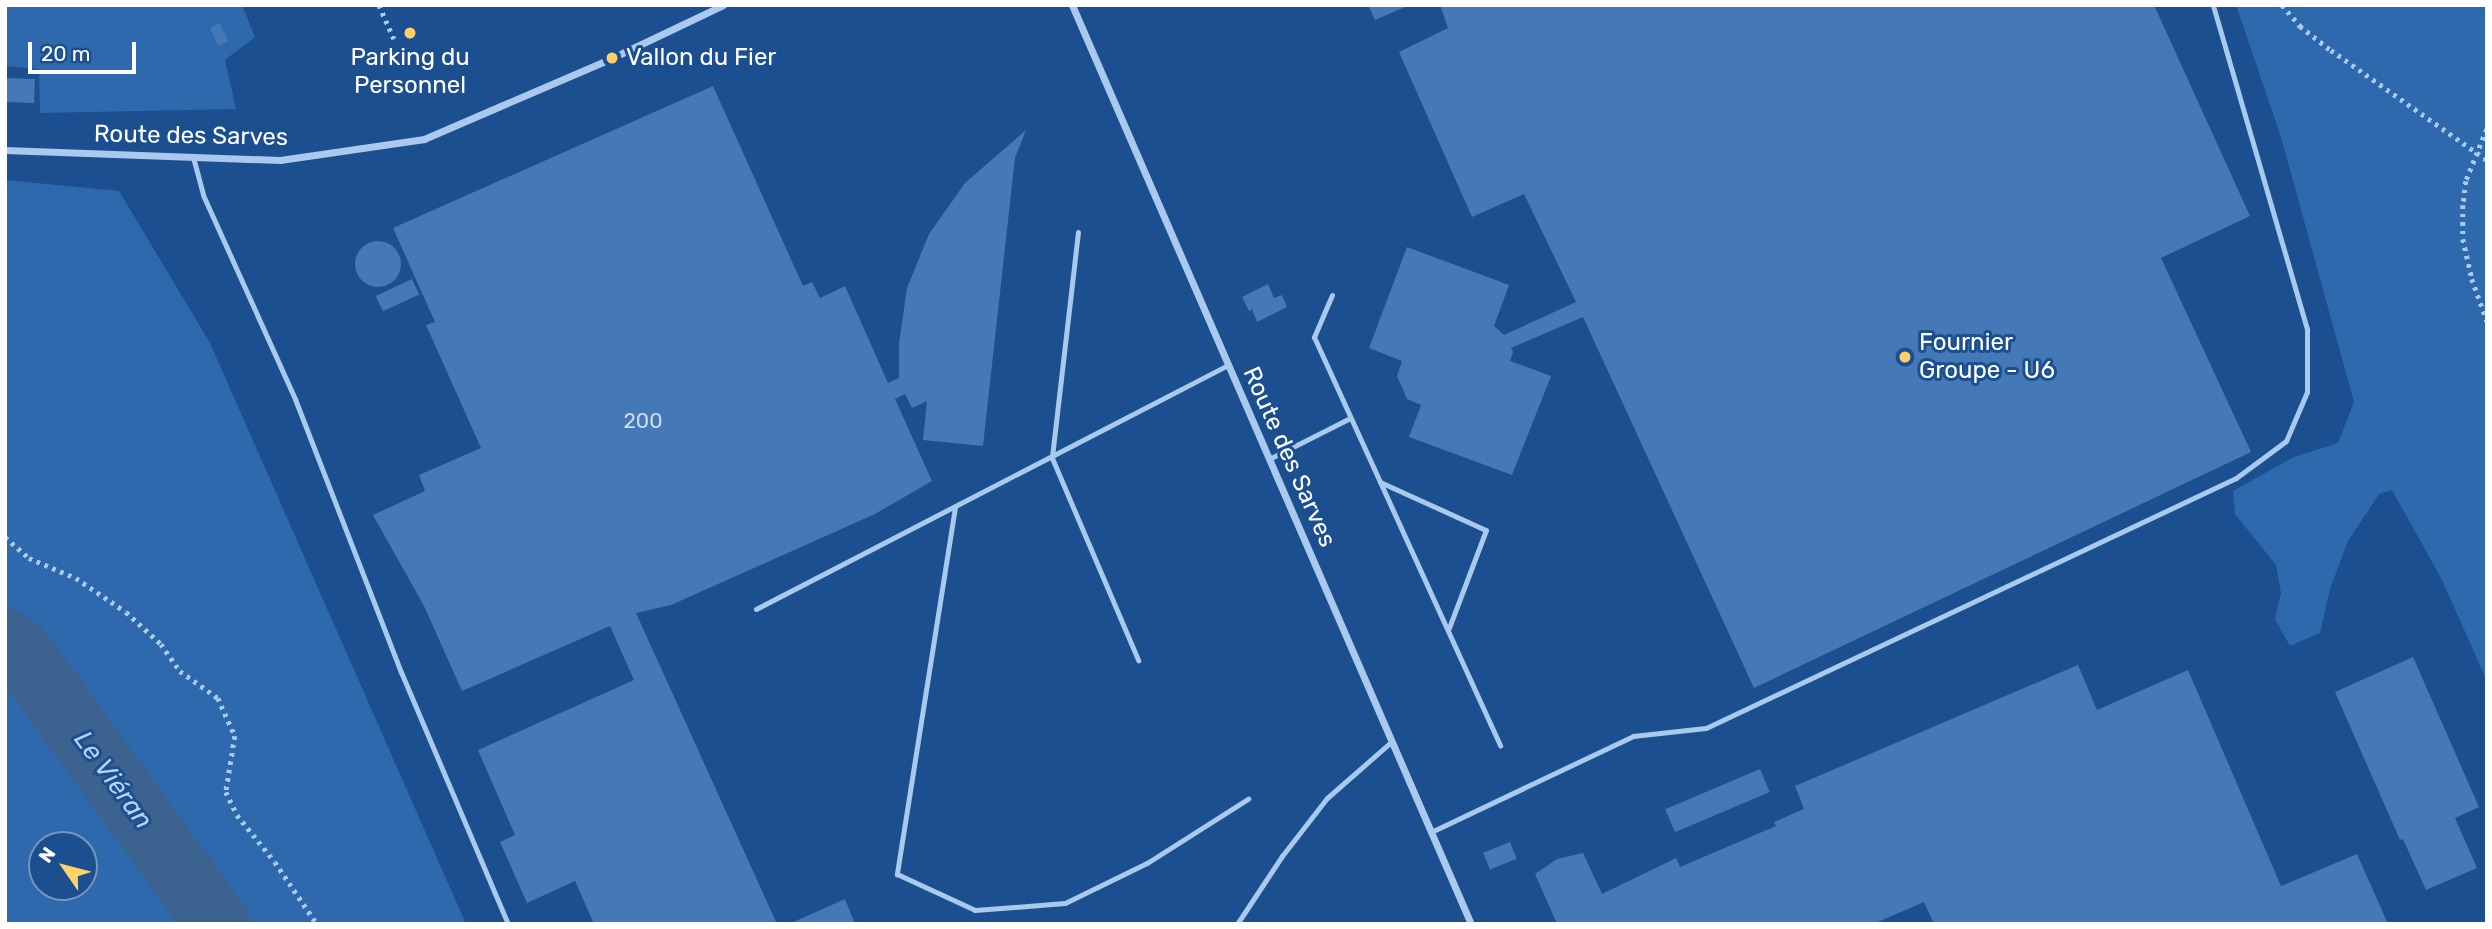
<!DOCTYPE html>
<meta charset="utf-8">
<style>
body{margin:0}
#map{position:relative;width:2492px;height:929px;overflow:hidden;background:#1b4f8f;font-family:Rubik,sans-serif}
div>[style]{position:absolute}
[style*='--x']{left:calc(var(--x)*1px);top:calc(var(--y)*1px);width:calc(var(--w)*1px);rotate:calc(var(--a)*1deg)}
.green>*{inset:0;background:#2e69ad}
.river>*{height:65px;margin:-32.5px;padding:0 32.5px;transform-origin:32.5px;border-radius:32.5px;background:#3c6290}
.building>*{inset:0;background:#4478b7;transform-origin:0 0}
.round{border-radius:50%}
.path>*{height:4.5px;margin-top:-2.25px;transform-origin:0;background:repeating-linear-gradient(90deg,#a9c9ee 0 3.5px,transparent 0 8.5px)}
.service>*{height:5px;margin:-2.5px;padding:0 2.5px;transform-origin:2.5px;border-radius:2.5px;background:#a9c9ee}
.minor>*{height:7px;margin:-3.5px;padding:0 3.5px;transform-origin:3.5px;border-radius:3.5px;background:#a9c9ee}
.dots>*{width:19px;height:19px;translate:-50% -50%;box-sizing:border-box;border:4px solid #1b4f8f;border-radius:50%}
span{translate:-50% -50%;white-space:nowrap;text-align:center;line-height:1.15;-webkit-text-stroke:6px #1b4f8f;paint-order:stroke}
.number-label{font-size:21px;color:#d0dded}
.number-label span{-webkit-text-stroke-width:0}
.poi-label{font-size:24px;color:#fff}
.left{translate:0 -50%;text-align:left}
.street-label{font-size:24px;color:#fff}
.water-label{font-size:26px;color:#b5d3f5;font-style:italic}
.frame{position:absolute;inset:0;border:7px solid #fff;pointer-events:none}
.north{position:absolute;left:28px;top:831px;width:70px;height:70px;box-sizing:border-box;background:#1b4f8f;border:2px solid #7695bc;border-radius:50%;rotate:305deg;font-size:19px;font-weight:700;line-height:28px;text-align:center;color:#fff}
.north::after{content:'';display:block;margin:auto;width:24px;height:32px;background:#ffd166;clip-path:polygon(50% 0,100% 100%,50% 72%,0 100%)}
.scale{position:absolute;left:28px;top:42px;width:108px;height:32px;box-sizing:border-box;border:4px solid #fff;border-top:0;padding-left:9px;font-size:21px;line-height:24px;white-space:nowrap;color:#fff;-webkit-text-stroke:5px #1b4f8f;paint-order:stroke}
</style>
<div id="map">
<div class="green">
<i style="clip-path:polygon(5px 5px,242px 5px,255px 37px,225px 60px,236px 109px,40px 113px,39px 69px,5px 66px)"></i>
<i style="clip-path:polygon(2236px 5px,2487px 5px,2487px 681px,2441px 578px,2392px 490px,2379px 494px,2348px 541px,2330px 589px,2320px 633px,2290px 646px,2275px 619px,2281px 593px,2276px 565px,2235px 514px,2233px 491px,2294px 457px,2338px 443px,2354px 402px,2281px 137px)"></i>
<i style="clip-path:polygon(evenodd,5px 180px,119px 191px,210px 343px,466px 924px,5px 924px,5px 180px,42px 845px,84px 845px,84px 887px,42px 887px,42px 845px)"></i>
</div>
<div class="river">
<i style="--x:5;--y:641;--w:17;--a:33"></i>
<i style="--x:19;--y:650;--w:338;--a:54.1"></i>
</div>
<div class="building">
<i style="clip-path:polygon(1368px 5px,1410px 5px,1375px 20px)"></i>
<i style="clip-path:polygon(1440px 5px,2154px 5px,2250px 216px,2161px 258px,2251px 452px,1754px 688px,1583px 317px,1511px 348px,1513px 352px,1510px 361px,1551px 376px,1512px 475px,1409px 437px,1421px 405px,1407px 399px,1397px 376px,1402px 361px,1369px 348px,1407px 247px,1509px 285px,1494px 326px,1504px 335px,1576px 302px,1524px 194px,1472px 217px,1399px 52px,1448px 28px)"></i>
<i style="left:220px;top:23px;width:20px;height:11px;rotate:66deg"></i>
<i style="left:5px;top:78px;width:30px;height:24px;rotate:2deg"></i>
<i style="clip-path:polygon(713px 86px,803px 286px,812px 282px,820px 298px,845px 286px,888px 383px,899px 378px,899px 343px,907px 288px,929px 234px,965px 183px,1026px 130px,1015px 158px,983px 446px,923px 440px,927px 401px,912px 408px,905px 394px,895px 399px,932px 481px,875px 514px,671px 605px,636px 613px,777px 924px,594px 924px,575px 881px,527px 903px,500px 842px,515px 835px,478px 750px,634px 680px,610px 626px,462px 691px,424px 606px,373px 515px,425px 491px,419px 475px,481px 448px,426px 325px,435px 322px,393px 228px)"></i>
<i class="round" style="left:355px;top:241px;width:46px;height:46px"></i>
<i style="left:412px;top:279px;width:17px;height:40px;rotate:65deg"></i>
<i style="clip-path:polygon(1268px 284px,1274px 298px,1282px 295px,1287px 307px,1257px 322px,1252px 309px,1249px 311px,1242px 297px)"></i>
<i style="clip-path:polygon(2413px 657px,2479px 807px,2455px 818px,2477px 868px,2426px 890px,2403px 839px,2400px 840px,2335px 692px)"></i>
<i style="clip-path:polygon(2078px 665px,2097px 710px,2188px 670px,2281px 886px,2357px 854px,2388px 924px,1934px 924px,1924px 902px,1873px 924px,1557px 924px,1535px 874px,1557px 859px,1583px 853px,1602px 894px,1676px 858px,1680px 867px,1776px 826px,1774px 822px,1804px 809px,1795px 786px)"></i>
<i style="left:1760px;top:769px;width:25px;height:103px;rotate:67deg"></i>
<i style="left:1510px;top:842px;width:18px;height:29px;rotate:68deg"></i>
<i style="clip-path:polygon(845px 899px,855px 924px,789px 924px)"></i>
</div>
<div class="path">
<i style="--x:379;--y:5;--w:37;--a:66"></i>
<i style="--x:2282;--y:5;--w:28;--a:49"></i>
<i style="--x:2300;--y:26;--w:39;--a:38"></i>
<i style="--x:2331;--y:50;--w:191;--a:35.2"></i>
<i style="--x:2487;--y:129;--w:56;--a:112"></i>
<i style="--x:2466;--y:181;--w:24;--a:97"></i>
<i style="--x:2463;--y:205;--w:34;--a:90"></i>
<i style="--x:2463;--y:239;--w:41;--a:77.3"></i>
<i style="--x:2472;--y:279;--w:45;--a:70.3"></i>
<i style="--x:5;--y:537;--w:32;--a:41"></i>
<i style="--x:29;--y:558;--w:51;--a:23.1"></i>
<i style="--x:76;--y:578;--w:60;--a:34.2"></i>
<i style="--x:126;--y:612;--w:47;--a:42.4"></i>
<i style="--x:161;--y:644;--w:33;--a:55"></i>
<i style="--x:180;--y:671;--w:47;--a:35.4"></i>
<i style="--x:218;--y:698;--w:42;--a:65.9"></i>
<i style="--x:235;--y:736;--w:57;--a:99.1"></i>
<i style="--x:226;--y:792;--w:25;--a:64"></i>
<i style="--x:237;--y:815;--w:60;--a:51"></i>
<i style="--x:275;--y:862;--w:75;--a:55.9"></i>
</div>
<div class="service">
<i style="--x:193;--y:157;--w:39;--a:75"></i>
<i style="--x:203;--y:195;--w:224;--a:65.7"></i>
<i style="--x:295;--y:399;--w:293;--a:68.8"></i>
<i style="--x:401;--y:672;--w:274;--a:67"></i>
<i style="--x:1078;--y:232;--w:227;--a:96.6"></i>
<i style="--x:1052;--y:458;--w:220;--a:66.9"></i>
<i style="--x:1332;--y:295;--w:46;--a:113.2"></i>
<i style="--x:1314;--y:337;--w:449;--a:65.5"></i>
<i style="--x:1269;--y:459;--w:91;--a:-26.8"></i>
<i style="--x:1380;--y:482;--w:116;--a:24.4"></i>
<i style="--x:1486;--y:530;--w:105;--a:110.7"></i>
<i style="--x:955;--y:507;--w:372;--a:99"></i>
<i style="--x:897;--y:874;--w:86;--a:24.8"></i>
<i style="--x:975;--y:910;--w:90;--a:-4.4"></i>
<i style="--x:1065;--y:903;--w:91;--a:-26"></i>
<i style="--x:1147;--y:863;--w:120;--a:-32.4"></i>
<i style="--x:756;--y:609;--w:531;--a:-27.34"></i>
<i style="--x:1431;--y:832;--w:224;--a:-25.4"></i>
<i style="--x:1633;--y:736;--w:73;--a:-6.3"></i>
<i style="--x:1706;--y:728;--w:586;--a:-25.25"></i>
<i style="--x:2236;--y:478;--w:62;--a:-36.5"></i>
<i style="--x:2286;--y:441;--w:53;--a:-66.8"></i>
<i style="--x:2307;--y:392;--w:63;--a:-90"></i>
<i style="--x:2307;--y:329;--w:337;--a:-106.2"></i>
<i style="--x:1237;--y:924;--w:82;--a:-56.5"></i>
<i style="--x:1282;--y:856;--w:73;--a:-52.2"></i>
<i style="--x:1327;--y:798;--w:86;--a:-41.2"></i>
</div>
<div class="minor">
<i style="--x:1072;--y:5;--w:1002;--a:66.53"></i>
<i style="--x:5;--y:150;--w:275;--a:2.1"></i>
<i style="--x:280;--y:160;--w:146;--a:-8.3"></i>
<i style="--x:424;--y:139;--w:205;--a:-23.3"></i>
<i style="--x:612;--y:58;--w:123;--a:-25.5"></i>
</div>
<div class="dots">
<i style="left:410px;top:33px;background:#ffd166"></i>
<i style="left:612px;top:58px;background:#ffd166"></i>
<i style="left:1905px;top:357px;background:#ffd166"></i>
</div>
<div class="number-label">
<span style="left:643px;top:421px">200</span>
</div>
<div class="poi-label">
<span style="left:410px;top:72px">Parking du<br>Personnel</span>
<span class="left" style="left:626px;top:58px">Vallon du Fier</span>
<span class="left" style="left:1919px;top:357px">Fournier<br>Groupe - U6</span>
</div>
<div class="street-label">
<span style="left:191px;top:136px;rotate:1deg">Route des Sarves</span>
<span style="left:1289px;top:457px;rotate:66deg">Route des Sarves</span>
</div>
<div class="water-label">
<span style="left:113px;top:780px;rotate:54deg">Le Viéran</span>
</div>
<div class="frame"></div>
<div class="north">N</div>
<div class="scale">20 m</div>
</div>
